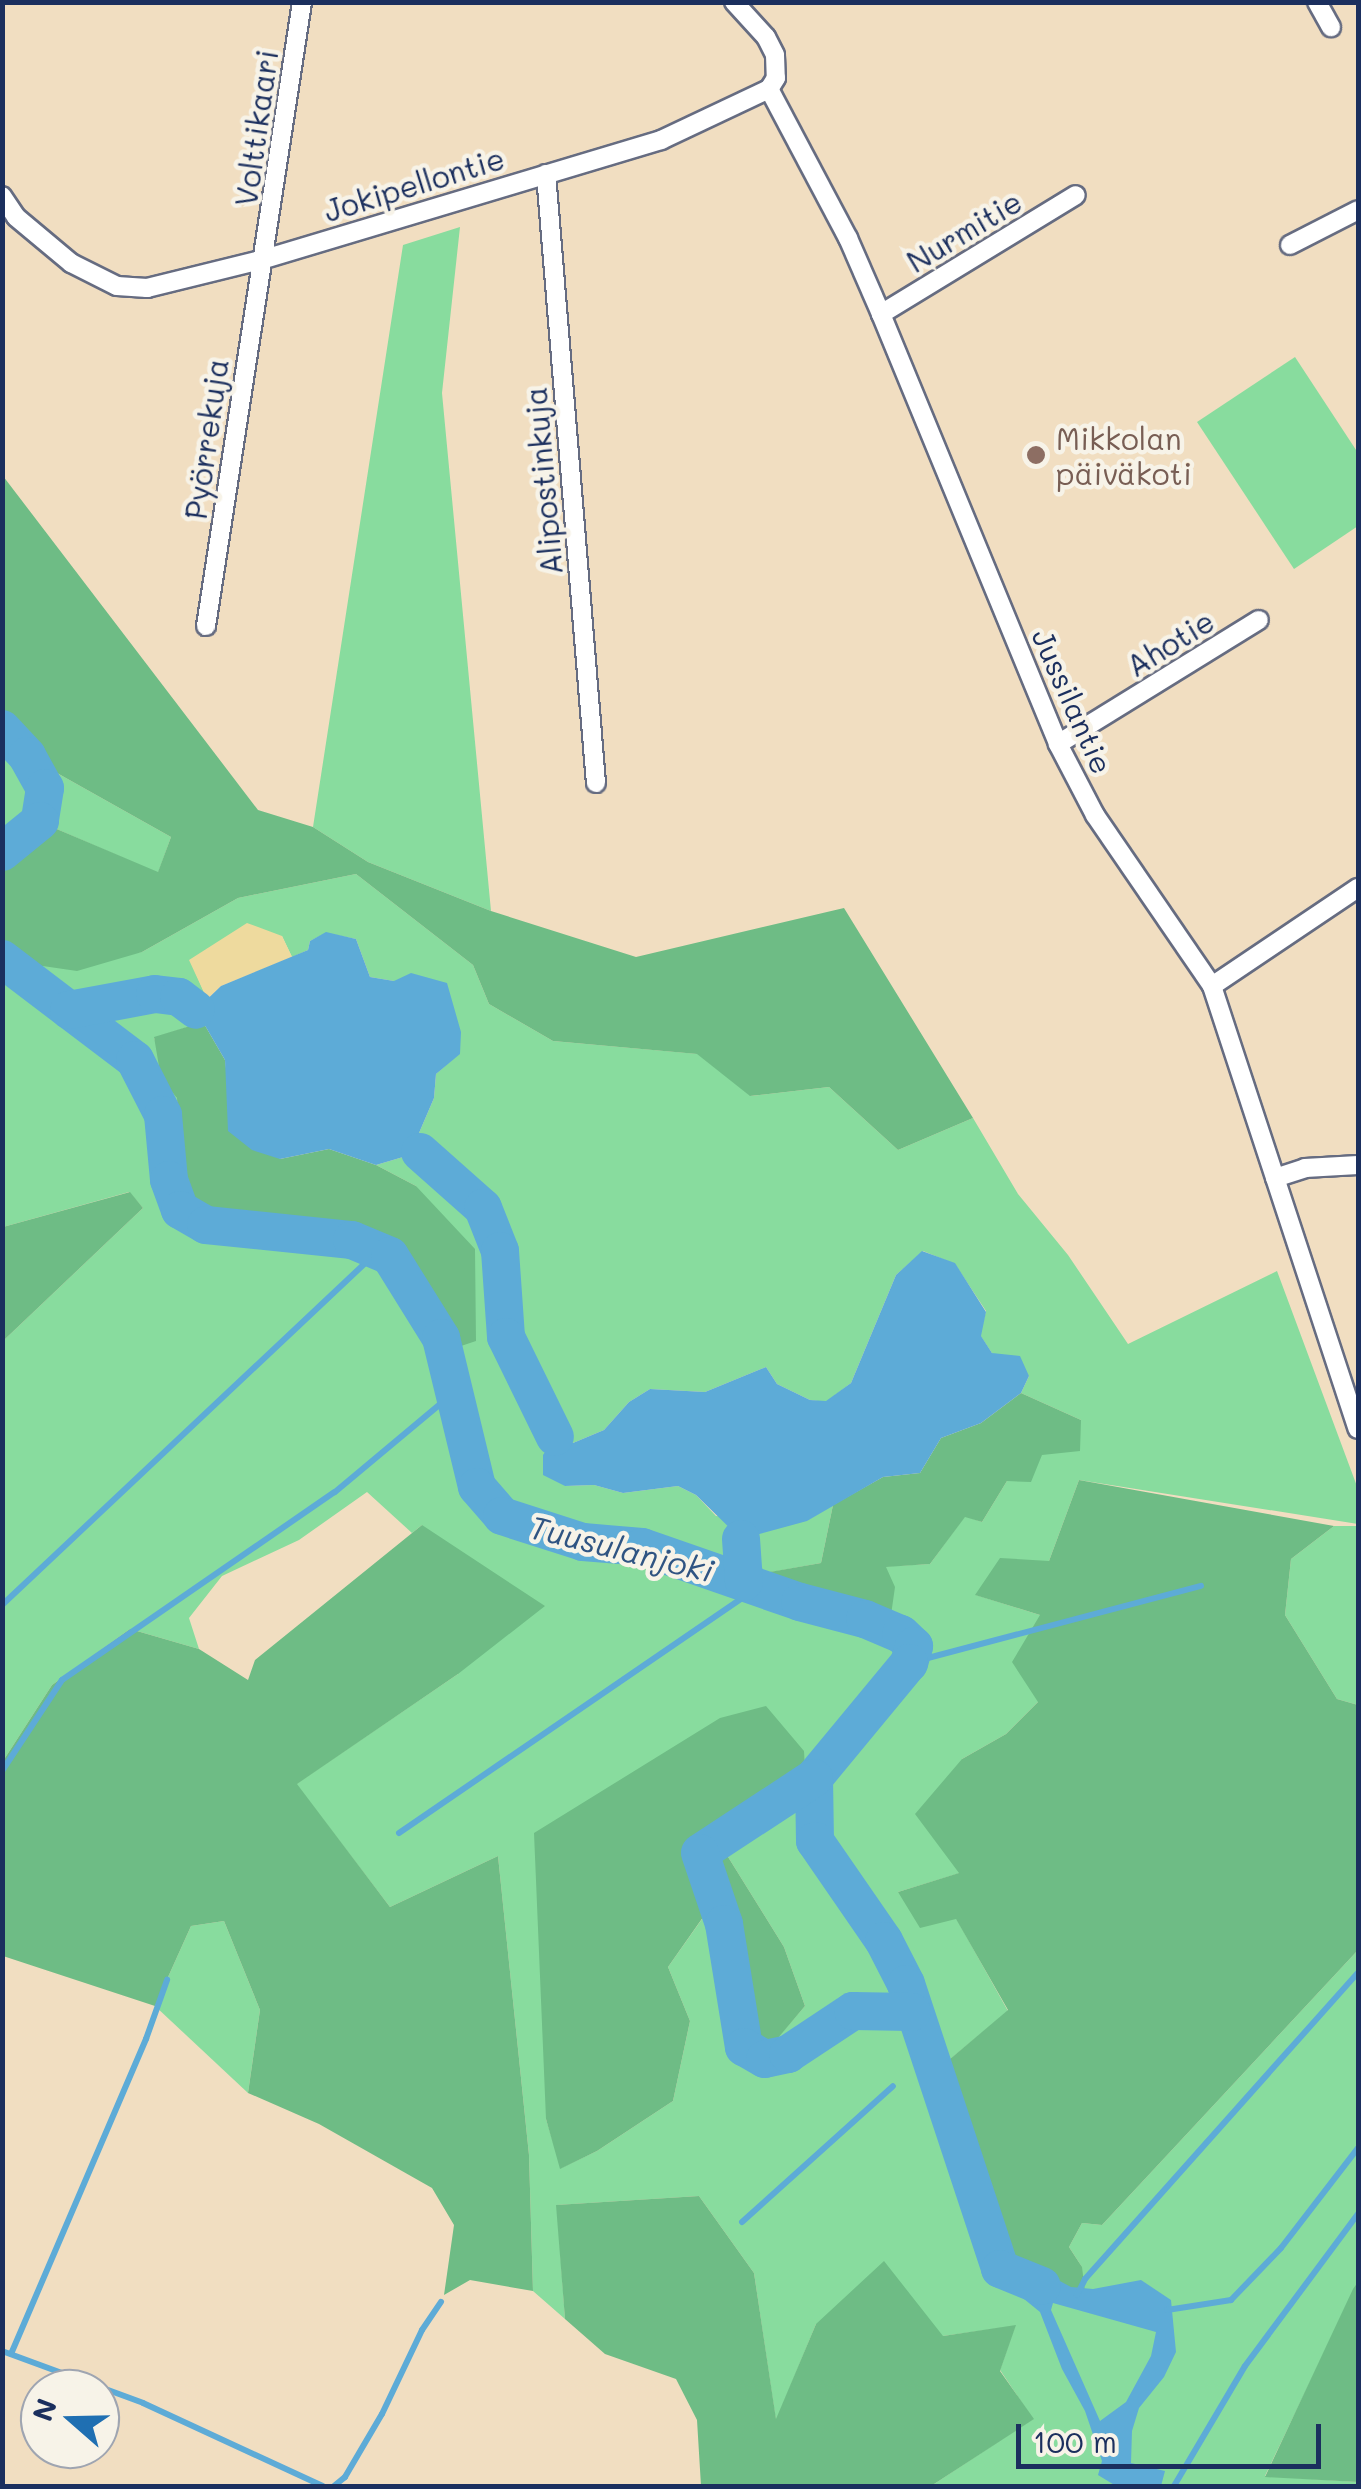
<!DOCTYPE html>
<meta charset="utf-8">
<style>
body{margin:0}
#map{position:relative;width:1361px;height:2489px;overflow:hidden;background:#f1dec1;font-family:Mali,sans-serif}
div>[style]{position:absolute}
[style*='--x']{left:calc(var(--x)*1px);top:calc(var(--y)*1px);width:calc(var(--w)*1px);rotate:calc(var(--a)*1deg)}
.green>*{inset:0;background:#88dc9e}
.forest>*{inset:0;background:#6ebc85}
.sand>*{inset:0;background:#eeda9e}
.water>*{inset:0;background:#5dabd7}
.stream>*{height:6px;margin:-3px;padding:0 3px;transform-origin:3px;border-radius:3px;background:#5dabd7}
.river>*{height:38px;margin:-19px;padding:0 19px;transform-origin:19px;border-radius:19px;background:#5dabd7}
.roads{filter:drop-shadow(2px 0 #666c81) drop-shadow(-2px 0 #666c81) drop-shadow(0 2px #666c81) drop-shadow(0 -2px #666c81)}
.street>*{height:18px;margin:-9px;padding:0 9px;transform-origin:9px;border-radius:9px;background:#fff}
.dots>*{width:28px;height:28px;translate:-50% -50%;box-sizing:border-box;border:5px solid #f7f3e8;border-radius:50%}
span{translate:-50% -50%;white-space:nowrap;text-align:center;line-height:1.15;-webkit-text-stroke:9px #f7f3e8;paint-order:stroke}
.street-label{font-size:30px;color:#1b2f5e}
.education-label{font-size:30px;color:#785e54}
.left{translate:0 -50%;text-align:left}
.water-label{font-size:32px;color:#2f5482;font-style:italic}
.frame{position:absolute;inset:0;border:5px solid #1b2f5e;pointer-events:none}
.north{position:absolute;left:20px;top:2369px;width:100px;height:100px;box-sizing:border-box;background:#f7f3e8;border:2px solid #9fa5b1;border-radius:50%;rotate:290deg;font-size:28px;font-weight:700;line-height:40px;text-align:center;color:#1b2f5e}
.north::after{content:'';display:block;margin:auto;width:35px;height:45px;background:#1f6fb2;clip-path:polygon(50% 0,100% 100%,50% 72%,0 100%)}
.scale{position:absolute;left:1016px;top:2424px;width:305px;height:45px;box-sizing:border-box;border:5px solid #1b2f5e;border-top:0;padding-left:12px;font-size:30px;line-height:35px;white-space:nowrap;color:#1b2f5e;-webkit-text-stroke:8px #f7f3e8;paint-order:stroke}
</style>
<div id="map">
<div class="green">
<i style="clip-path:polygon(460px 227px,442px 393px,491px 911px,368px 862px,313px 827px,403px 245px)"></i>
<i style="clip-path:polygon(1295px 357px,1358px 453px,1358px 526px,1294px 569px,1197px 422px)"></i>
<i style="clip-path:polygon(2px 711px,57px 773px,171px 837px,158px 873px,52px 827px,3px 867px)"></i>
<i style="clip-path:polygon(evenodd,356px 874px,473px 965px,489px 1004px,553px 1041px,698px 1054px,751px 1096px,829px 1087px,898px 1150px,973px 1118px,1018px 1194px,1068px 1255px,1128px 1344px,1277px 1271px,1358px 1489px,1358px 1524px,1079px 1480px,1049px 1561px,976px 1595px,1040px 1615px,1038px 1702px,1006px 1734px,962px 1759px,960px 1873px,898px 1892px,956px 1918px,1008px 2011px,930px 2076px,1082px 2267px,1069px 2247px,1082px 2223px,1102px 2225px,1358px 1950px,1358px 2282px,1265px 2476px,1358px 2482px,1358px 2486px,931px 2486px,1033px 2419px,1000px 2370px,1015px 2326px,943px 2336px,816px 2324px,776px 2421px,754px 2273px,699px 2196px,557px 2205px,565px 2319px,533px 2291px,529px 2155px,498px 1856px,390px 1907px,296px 1784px,458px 1674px,422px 1525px,412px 1533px,367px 1492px,299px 1540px,222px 1576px,189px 1618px,199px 1649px,130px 1629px,52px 1685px,3px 1761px,3px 1341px,143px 1208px,129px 1192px,3px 1227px,3px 941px,29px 964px,142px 952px,238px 898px,356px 874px,326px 933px,356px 939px,370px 977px,394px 981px,460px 1053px,436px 1074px,434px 1098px,419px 1133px,420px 1152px,376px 1165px,416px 1186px,452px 1348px,446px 1324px,384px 1239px,199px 1214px,180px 1192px,177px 1098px,154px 1038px,203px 1022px,196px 1010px,207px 999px,190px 960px,282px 936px,292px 957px,308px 950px,310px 941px,326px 933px,356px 874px,923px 1251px,955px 1264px,986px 1311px,980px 1335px,992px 1353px,1029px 1376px,1021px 1393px,1081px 1420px,1007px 1481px,982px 1522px,965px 1516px,930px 1564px,766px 1573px,821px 1563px,833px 1505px,806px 1521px,716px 1516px,696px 1495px,678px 1486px,623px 1493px,594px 1485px,565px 1486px,554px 1437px,573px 1443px,604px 1430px,629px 1402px,650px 1389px,705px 1392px,766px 1367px,777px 1384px,810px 1400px,826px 1402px,851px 1383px,896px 1275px,923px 1251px,356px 874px,766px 1706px,720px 1844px,784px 1947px,805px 2006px,766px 2051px,724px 2003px,707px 1912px,668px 1967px,690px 2021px,673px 2101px,597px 2151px,561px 2168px,546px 2119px,766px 1706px)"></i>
<i style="clip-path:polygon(1334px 1526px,1358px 1526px,1358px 1705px,1337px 1699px,1285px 1615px,1291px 1559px)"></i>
<i style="clip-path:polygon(224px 1921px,260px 2010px,248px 2093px,155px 2006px,191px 1926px)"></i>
</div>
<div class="forest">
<i style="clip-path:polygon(3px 476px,258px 810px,313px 827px,368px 862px,491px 911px,636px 957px,844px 908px,973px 1118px,898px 1150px,829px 1087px,750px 1096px,697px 1054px,553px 1041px,489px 1004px,473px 965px,356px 874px,238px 898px,142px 952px,77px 971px,29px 964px,3px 941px,3px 867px,52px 827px,158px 872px,171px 837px,57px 773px,3px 711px)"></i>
<i style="clip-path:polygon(203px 1022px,225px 1060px,229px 1092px,280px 1159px,329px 1149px,376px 1165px,416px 1186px,475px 1249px,476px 1341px,452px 1349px,446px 1324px,384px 1239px,199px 1214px,185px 1205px,180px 1192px,177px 1098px,161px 1078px,154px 1037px)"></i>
<i style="clip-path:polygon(130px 1192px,143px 1208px,3px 1341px,3px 1227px)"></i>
<i style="clip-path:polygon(1021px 1393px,1081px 1420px,1080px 1451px,1042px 1455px,1031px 1482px,1007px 1481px,982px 1522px,965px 1517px,930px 1564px,886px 1567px,895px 1587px,890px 1622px,764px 1573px,821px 1563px,833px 1505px,883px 1477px,920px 1473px,941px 1438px,981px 1423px)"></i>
<i style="clip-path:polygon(1079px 1480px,1334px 1526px,1291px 1559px,1285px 1615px,1337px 1699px,1358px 1705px,1358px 1950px,1102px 2225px,1082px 2223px,1069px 2247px,1082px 2267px,1087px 2308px,997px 2273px,930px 2076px,1008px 2010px,956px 1919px,920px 1928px,898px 1892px,959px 1873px,915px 1814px,962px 1759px,1006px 1734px,1038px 1702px,1012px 1662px,1040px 1615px,975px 1595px,1000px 1558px,1049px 1561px)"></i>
<i style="clip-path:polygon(422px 1525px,545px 1606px,458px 1674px,297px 1784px,390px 1907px,498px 1856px,529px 2155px,533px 2291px,470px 2280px,444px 2295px,454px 2225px,432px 2188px,319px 2124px,248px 2093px,260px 2010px,224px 1921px,191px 1926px,155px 2006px,3px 1956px,3px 1761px,52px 1685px,130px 1629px,199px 1649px,248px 1680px,255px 1660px)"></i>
<i style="clip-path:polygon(766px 1706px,804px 1751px,806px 1788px,720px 1844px,784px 1947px,805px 2006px,767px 2051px,724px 2003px,706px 1913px,668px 1967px,690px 2021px,673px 2101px,597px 2151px,560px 2169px,546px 2119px,534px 1833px,720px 1718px)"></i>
<i style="clip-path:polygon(699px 2196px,754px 2273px,776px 2419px,816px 2324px,884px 2261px,943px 2336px,1016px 2325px,1000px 2371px,1034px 2419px,931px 2486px,701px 2486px,697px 2420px,676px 2379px,605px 2354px,565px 2319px,556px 2205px)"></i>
<i style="clip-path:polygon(1358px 2282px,1358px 2482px,1265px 2477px,1353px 2289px)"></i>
</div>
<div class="sand">
<i style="clip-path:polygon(247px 923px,282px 936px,292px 957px,221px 986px,207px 999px,189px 960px)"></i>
</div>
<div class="water">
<i style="clip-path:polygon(326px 932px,356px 939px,370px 977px,394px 981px,411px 973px,447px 983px,461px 1032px,460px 1054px,436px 1074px,434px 1098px,419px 1133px,420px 1152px,376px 1165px,329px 1149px,280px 1159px,252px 1150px,228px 1131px,225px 1060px,196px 1010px,221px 986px,308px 950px,310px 941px)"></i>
<i style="clip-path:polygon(922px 1251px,955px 1263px,986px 1312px,981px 1336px,992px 1353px,1020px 1356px,1029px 1376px,1021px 1393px,981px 1423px,941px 1438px,920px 1473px,883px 1477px,807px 1521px,741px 1539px,696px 1495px,678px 1486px,623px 1493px,594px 1485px,565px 1486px,543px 1475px,543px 1455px,555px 1437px,573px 1443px,604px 1430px,629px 1402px,650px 1389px,705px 1392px,766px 1367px,777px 1384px,810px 1400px,826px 1401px,851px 1383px,896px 1275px)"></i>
<i style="clip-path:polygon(evenodd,1006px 2252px,1071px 2287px,1093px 2289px,1141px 2280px,1171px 2300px,1176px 2352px,1164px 2377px,1139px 2408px,1132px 2431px,1131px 2463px,1165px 2471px,1161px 2486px,1116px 2486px,1098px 2475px,1102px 2461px,1085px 2411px,1062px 2369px,1040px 2312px,991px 2272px,1006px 2252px,1053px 2303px,1156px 2332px,1151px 2356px,1126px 2402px,1100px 2421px,1051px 2310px,1053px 2303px)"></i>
</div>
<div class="stream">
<i style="--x:2;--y:1605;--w:516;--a:-43.27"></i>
<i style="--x:909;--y:1663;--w:302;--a:-14.8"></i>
<i style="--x:2;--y:1771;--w:109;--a:-56.6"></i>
<i style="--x:62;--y:1680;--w:331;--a:-34.6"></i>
<i style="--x:335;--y:1492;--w:153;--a:-39.9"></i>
<i style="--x:399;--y:1833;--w:435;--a:-34.4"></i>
<i style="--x:742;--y:2222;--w:203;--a:-42"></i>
<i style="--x:1077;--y:2295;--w:18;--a:-63"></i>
<i style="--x:1085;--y:2279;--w:410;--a:-48.3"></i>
<i style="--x:1167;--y:2310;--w:65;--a:-8.9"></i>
<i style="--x:1231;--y:2300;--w:72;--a:-46.1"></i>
<i style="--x:1281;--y:2248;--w:126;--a:-52.4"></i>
<i style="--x:2;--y:2351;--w:150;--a:20.2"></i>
<i style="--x:143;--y:2403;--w:198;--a:24.8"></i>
<i style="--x:11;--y:2354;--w:343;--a:-66.8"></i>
<i style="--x:146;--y:2039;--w:63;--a:-70.4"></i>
<i style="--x:334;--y:2486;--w:14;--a:-39"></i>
<i style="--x:345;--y:2477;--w:73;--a:-59.6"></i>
<i style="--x:382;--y:2414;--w:93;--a:-64.5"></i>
<i style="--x:422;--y:2330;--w:34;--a:-56"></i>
<i style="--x:1174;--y:2486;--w:139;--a:-59.4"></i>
<i style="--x:1245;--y:2366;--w:189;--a:-53.4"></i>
</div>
<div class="river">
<i style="--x:2;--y:729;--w:37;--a:47"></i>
<i style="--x:27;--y:756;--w:37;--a:61"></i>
<i style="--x:45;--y:788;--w:33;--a:99"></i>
<i style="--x:40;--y:821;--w:49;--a:140.8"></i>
<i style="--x:2;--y:959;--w:167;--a:37.2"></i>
<i style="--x:135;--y:1060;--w:62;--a:63"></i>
<i style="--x:163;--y:1115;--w:65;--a:84.7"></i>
<i style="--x:169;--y:1180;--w:32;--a:70"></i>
<i style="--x:180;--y:1210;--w:30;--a:30"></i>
<i style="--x:206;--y:1225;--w:147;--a:5.9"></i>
<i style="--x:352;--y:1240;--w:41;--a:22.8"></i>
<i style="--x:390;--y:1256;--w:97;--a:58.1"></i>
<i style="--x:441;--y:1338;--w:153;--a:76.4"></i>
<i style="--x:477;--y:1487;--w:38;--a:49"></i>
<i style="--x:502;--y:1516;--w:85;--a:17.8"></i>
<i style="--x:583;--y:1542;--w:59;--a:4.8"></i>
<i style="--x:642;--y:1547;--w:167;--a:19.2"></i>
<i style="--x:800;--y:1602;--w:67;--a:14.7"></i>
<i style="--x:865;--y:1619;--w:39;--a:23"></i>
<i style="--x:901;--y:1634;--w:18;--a:43"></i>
<i style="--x:914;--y:1646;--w:18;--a:106"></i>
<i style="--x:909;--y:1663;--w:149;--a:129.6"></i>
<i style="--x:814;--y:1778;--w:63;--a:89.1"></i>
<i style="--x:815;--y:1841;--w:121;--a:55.4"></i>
<i style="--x:884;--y:1941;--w:48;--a:62.9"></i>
<i style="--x:906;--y:1984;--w:300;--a:71.7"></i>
<i style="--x:1000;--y:2269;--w:45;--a:22"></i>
<i style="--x:69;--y:1010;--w:87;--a:-10.5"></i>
<i style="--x:155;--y:994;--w:24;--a:7"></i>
<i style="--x:179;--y:997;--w:21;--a:37"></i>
<i style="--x:420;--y:1152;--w:84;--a:41.6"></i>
<i style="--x:483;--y:1208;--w:46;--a:68.4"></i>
<i style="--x:500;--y:1251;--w:86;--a:86"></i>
<i style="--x:506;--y:1337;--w:111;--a:63.9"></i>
<i style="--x:741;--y:1539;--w:43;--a:86"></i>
<i style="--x:814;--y:1778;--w:136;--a:146.7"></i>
<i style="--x:700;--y:1853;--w:75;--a:71.3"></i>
<i style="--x:724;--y:1924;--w:125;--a:80.8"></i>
<i style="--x:744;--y:2047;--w:24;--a:30"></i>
<i style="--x:765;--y:2059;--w:24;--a:-12"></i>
<i style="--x:788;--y:2054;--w:78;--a:-33.5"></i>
<i style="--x:853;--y:2011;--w:59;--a:1"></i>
</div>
<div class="roads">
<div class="street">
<i style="--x:734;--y:2;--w:47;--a:47.6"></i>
<i style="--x:766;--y:37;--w:20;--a:63"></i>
<i style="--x:775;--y:55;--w:23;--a:88"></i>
<i style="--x:776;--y:78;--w:13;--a:122"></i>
<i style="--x:769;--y:89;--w:169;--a:62.1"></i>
<i style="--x:848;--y:238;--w:83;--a:66.5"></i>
<i style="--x:881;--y:314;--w:465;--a:67.6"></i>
<i style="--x:1058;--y:744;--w:80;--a:62.5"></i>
<i style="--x:1095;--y:815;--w:207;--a:55.6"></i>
<i style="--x:1212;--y:986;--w:466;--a:71.8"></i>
<i style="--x:1317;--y:2;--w:29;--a:61"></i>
<i style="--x:546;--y:174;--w:611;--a:85.31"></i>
<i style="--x:2;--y:196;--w:25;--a:56"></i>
<i style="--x:16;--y:217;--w:72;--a:39.9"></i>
<i style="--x:71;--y:263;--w:51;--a:26.6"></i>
<i style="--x:117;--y:286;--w:30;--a:4"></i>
<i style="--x:147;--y:288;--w:117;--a:-13.8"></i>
<i style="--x:261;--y:260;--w:418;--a:-16.7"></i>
<i style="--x:661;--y:140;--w:119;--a:-25.3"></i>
<i style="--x:1290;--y:245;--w:76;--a:-27.2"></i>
<i style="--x:881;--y:314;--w:228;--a:-31.4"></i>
<i style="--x:206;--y:626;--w:631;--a:-81.25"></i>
<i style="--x:1058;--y:744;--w:236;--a:-31.7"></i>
<i style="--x:1212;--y:986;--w:176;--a:-33.9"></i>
<i style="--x:1275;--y:1178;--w:32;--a:-18"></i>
<i style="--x:1305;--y:1168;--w:53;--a:-3.2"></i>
</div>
</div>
<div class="dots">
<i style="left:1036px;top:455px;background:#8d6e63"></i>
</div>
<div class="street-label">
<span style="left:256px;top:128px;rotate:-82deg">Volttikaari</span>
<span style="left:414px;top:184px;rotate:-17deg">Jokipellontie</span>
<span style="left:964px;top:231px;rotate:-31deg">Nurmitie</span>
<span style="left:206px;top:439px;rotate:-82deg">Pyörrekuja</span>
<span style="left:543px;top:481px;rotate:-95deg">Alipostinkuja</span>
<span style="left:1170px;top:643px;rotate:-32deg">Ahotie</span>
<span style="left:1073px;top:701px;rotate:66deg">Jussilantie</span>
</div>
<div class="education-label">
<span class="left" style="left:1056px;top:455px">Mikkolan<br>päiväkoti</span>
</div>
<div class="water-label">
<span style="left:622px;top:1548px;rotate:14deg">Tuusulanjoki</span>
</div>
<div class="frame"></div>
<div class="north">N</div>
<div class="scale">100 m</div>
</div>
